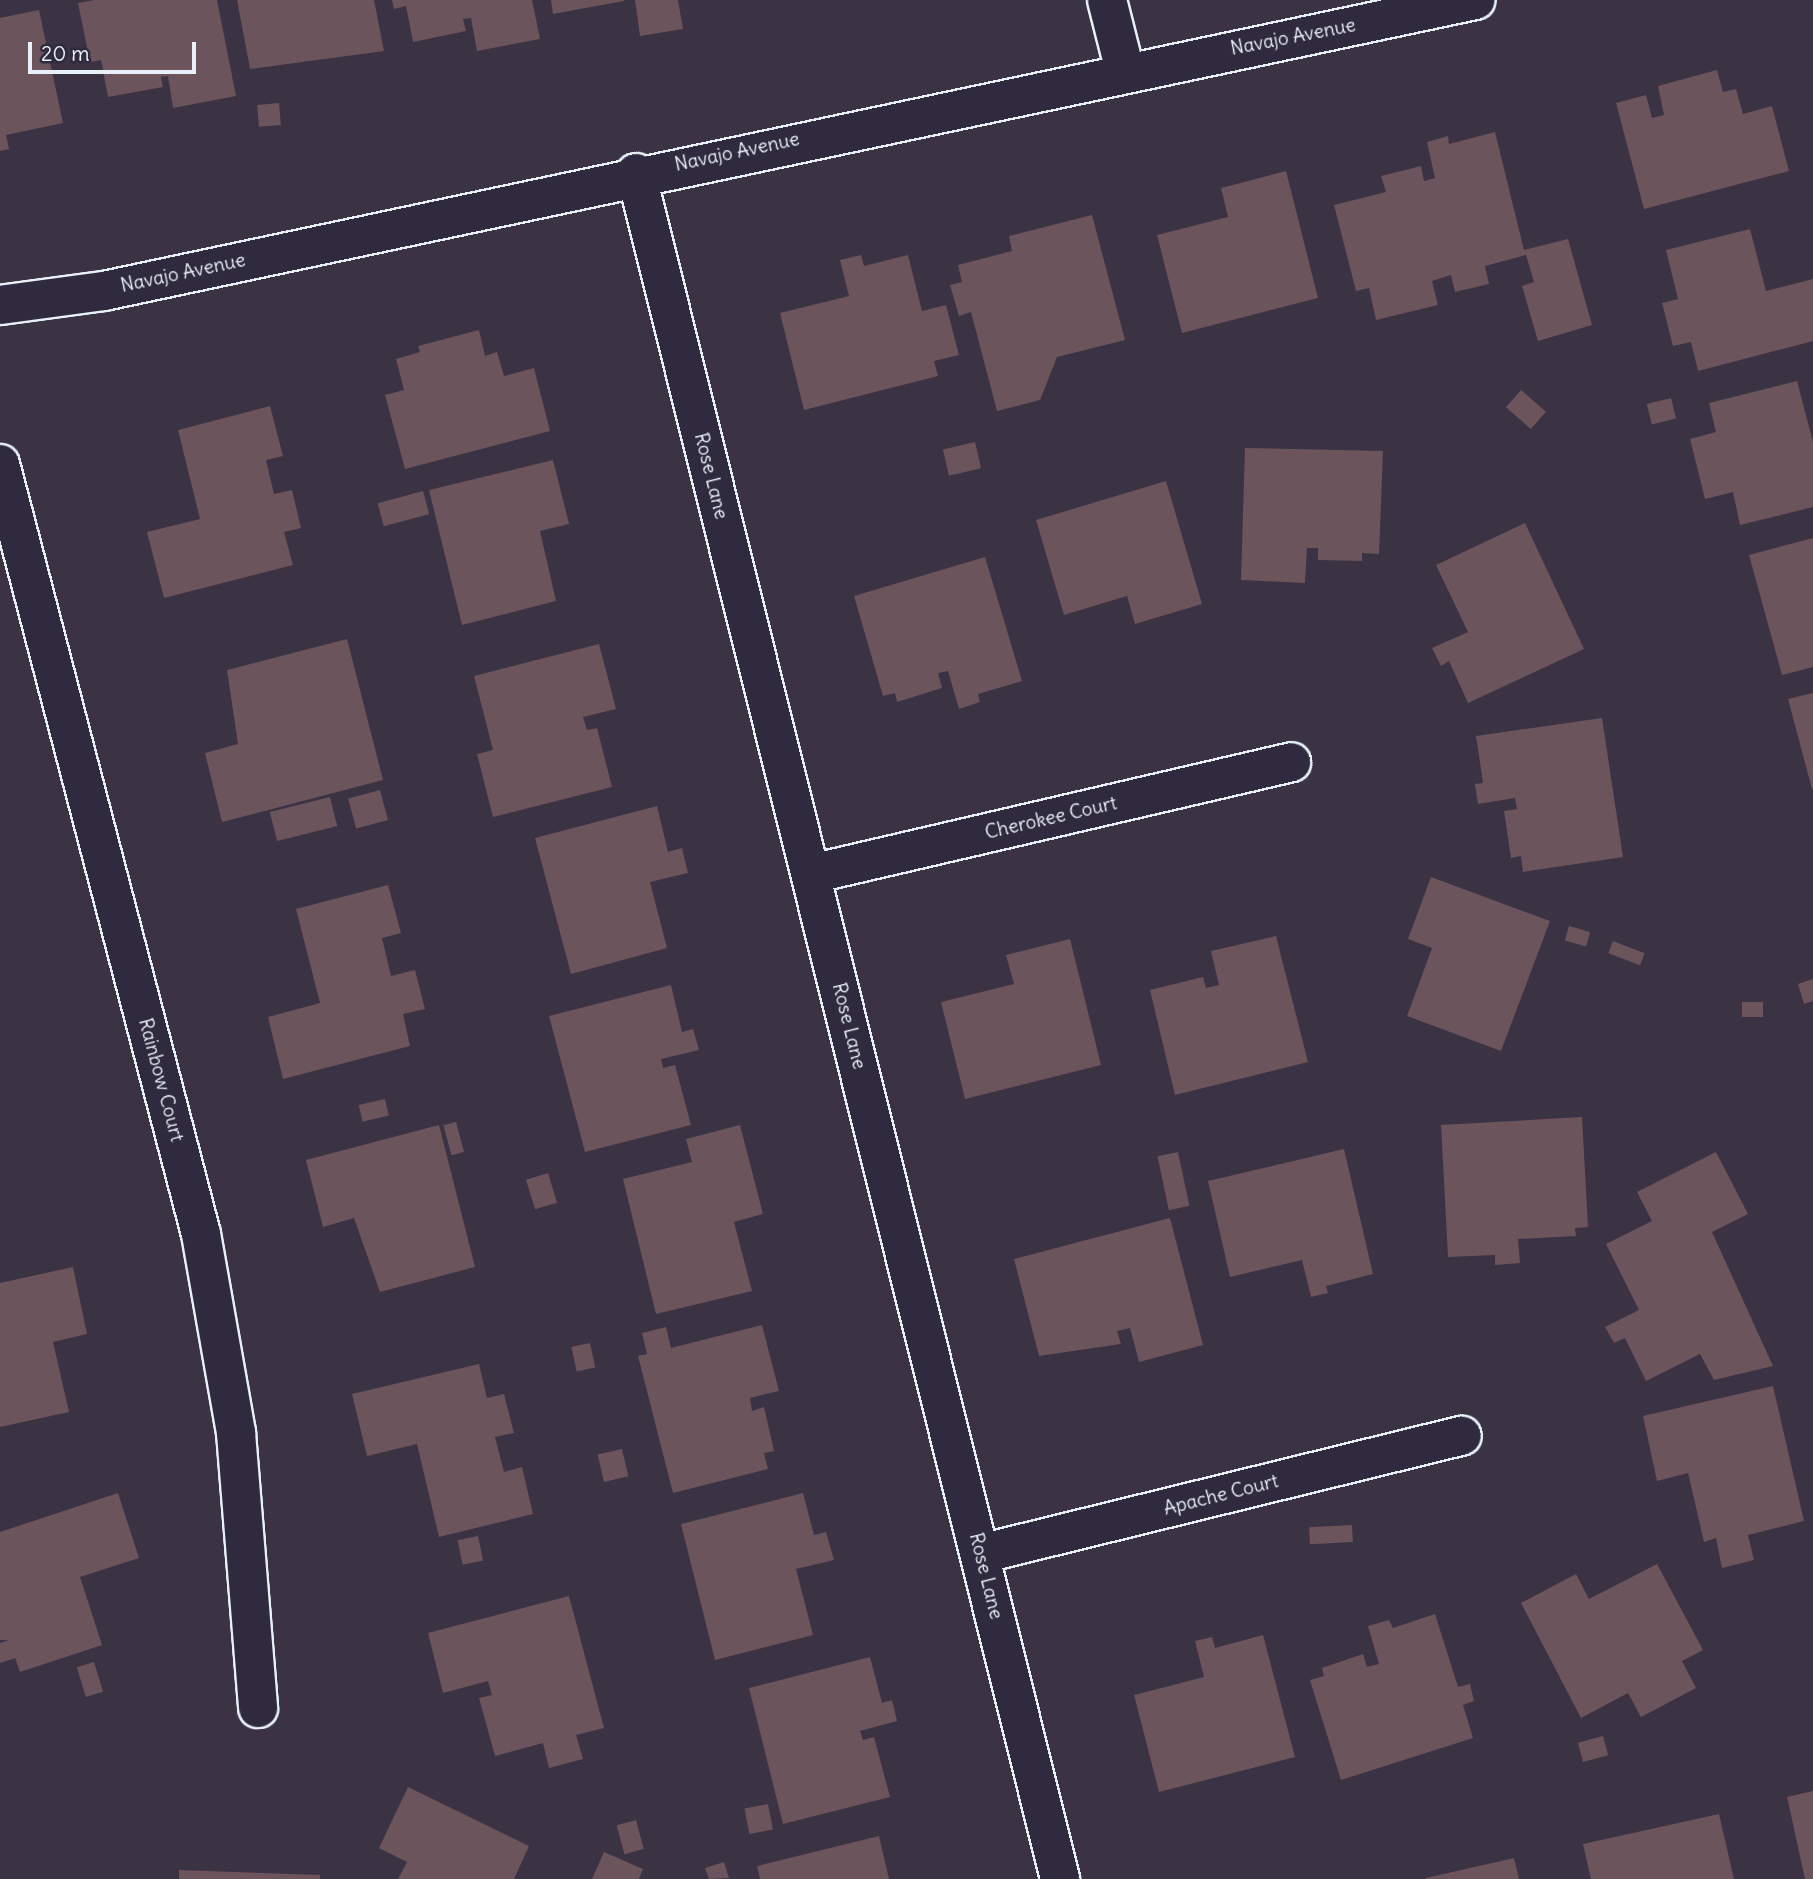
<!DOCTYPE html>
<style>
body{margin:0}
#map{position:relative;width:1813px;height:1879px;overflow:hidden;background:#3b3243;font-family:Delius,sans-serif}
div>[style]{position:absolute}
[style*='--x']{left:calc(var(--x)*1px);top:calc(var(--y)*1px);width:calc(var(--w)*1px);rotate:calc(var(--a)*1deg)}
.building>*{inset:0;background:#6b545b;transform-origin:0 0}
.roads{filter:drop-shadow(2px 0 #e8f1f8) drop-shadow(-2px 0 #e8f1f8) drop-shadow(0 2px #e8f1f8) drop-shadow(0 -2px #e8f1f8)}
.street>*{height:38px;margin:-19px;padding:0 19px;transform-origin:19px;border-radius:19px;background:#2f2a3d}
span{translate:-50% -50%;white-space:nowrap;text-align:center;line-height:1.15;-webkit-text-stroke:5px #2f2a3d;paint-order:stroke}
.street-label{font-size:19px;color:#e8f1f8}
.scale{position:absolute;left:28px;top:42px;width:168px;height:32px;box-sizing:border-box;border:4px solid #e8f1f8;border-top:0;padding-left:9px;font-size:21px;line-height:24px;white-space:nowrap;color:#e8f1f8;-webkit-text-stroke:5px #2f2a3d;paint-order:stroke}
</style>
<div id="map">
<div class="building">
<i style="clip-path:polygon(94px 0,217px 0,236px 96px,173px 108px,168px 76px,161px 77px,163px 87px,108px 97px,101px 60px,90px 62px,78px 3px)"></i>
<i style="clip-path:polygon(237px 0,374px 0,384px 51px,250px 69px)"></i>
<i style="clip-path:polygon(392px 0,532px 0,540px 39px,477px 51px,471px 18px,463px 19px,466px 31px,413px 42px,406px 6px,394px 9px)"></i>
<i style="clip-path:polygon(551px 0,624px 0,624px 1px,553px 14px)"></i>
<i style="clip-path:polygon(635px 0,678px 0,683px 29px,640px 36px)"></i>
<i style="clip-path:polygon(39px 10px,63px 123px,6px 135px,9px 149px,0 151px,0 18px)"></i>
<i style="clip-path:polygon(1717px 70px,1723px 92px,1736px 89px,1743px 114px,1772px 106px,1789px 171px,1644px 209px,1616px 103px,1646px 95px,1652px 118px,1664px 115px,1658px 86px)"></i>
<i style="left:279px;top:103px;width:22px;height:22px;rotate:85deg"></i>
<i style="clip-path:polygon(1495px 132px,1524px 250px,1568px 239px,1592px 325px,1538px 341px,1522px 286px,1534px 282px,1526px 255px,1485px 266px,1489px 284px,1455px 292px,1451px 275px,1432px 281px,1438px 305px,1376px 320px,1369px 288px,1356px 291px,1334px 205px,1386px 192px,1381px 176px,1421px 166px,1424px 181px,1435px 178px,1427px 142px,1448px 136px,1449px 144px)"></i>
<i style="clip-path:polygon(1286px 171px,1318px 298px,1182px 333px,1157px 235px,1228px 217px,1221px 188px)"></i>
<i style="clip-path:polygon(1092px 215px,1125px 340px,1057px 357px,1040px 400px,997px 411px,971px 312px,959px 316px,950px 285px,962px 282px,958px 265px,1012px 251px,1009px 236px)"></i>
<i style="clip-path:polygon(1750px 229px,1766px 291px,1813px 279px,1813px 341px,1698px 371px,1691px 342px,1673px 346px,1662px 303px,1678px 299px,1666px 250px)"></i>
<i style="clip-path:polygon(861px 255px,864px 266px,908px 255px,922px 311px,946px 305px,959px 355px,934px 361px,938px 376px,804px 410px,780px 313px,849px 296px,840px 260px)"></i>
<i style="clip-path:polygon(479px 330px,485px 356px,497px 352px,504px 376px,534px 368px,550px 431px,405px 469px,385px 395px,404px 390px,396px 359px,420px 352px,418px 346px)"></i>
<i style="clip-path:polygon(1797px 381px,1813px 442px,1813px 507px,1740px 525px,1733px 492px,1705px 499px,1690px 439px,1716px 432px,1709px 403px)"></i>
<i style="left:1521px;top:390px;width:33px;height:23px;rotate:41deg"></i>
<i style="left:1671px;top:398px;width:21px;height:25px;rotate:76deg"></i>
<i style="clip-path:polygon(270px 406px,283px 456px,266px 460px,274px 494px,292px 490px,301px 528px,284px 532px,293px 565px,164px 598px,147px 532px,200px 519px,178px 430px)"></i>
<i style="left:975px;top:442px;width:27px;height:33px;rotate:77deg"></i>
<i style="clip-path:polygon(1245px 448px,1383px 451px,1379px 554px,1362px 553px,1362px 561px,1318px 560px,1318px 548px,1307px 548px,1305px 583px,1241px 580px)"></i>
<i style="clip-path:polygon(553px 460px,569px 524px,540px 531px,556px 601px,462px 625px,429px 490px)"></i>
<i style="clip-path:polygon(1166px 481px,1202px 604px,1135px 624px,1127px 596px,1064px 615px,1036px 520px)"></i>
<i style="left:423px;top:491px;width:24px;height:47px;rotate:75deg"></i>
<i style="clip-path:polygon(1525px 523px,1584px 649px,1468px 703px,1449px 661px,1441px 666px,1432px 648px,1468px 632px,1436px 565px)"></i>
<i style="clip-path:polygon(1813px 538px,1813px 667px,1782px 675px,1749px 555px)"></i>
<i style="clip-path:polygon(985px 557px,1022px 681px,978px 694px,980px 702px,959px 709px,948px 671px,938px 673px,942px 688px,897px 702px,895px 693px,883px 696px,854px 596px)"></i>
<i style="clip-path:polygon(347px 639px,383px 780px,222px 822px,205px 753px,238px 744px,227px 670px)"></i>
<i style="clip-path:polygon(599px 644px,616px 709px,583px 717px,587px 730px,597px 728px,612px 787px,493px 817px,477px 754px,493px 750px,474px 676px)"></i>
<i style="clip-path:polygon(1813px 693px,1813px 789px,1812px 789px,1788px 699px)"></i>
<i style="clip-path:polygon(1602px 718px,1623px 857px,1523px 872px,1521px 856px,1511px 858px,1504px 811px,1517px 809px,1515px 798px,1478px 804px,1475px 784px,1483px 783px,1476px 736px)"></i>
<i style="left:380px;top:790px;width:31px;height:33px;rotate:75deg"></i>
<i style="left:330px;top:797px;width:30px;height:62px;rotate:76deg"></i>
<i style="clip-path:polygon(657px 806px,668px 852px,682px 848px,688px 873px,650px 882px,667px 948px,571px 974px,535px 838px)"></i>
<i style="clip-path:polygon(1431px 877px,1550px 921px,1501px 1051px,1407px 1016px,1432px 948px,1408px 939px)"></i>
<i style="clip-path:polygon(388px 885px,401px 933px,382px 938px,391px 976px,415px 970px,425px 1009px,403px 1014px,410px 1046px,283px 1079px,268px 1017px,320px 1003px,296px 909px)"></i>
<i style="left:1569px;top:926px;width:22px;height:15px;rotate:16deg"></i>
<i style="clip-path:polygon(1276px 936px,1308px 1062px,1175px 1095px,1150px 990px,1203px 977px,1206px 988px,1219px 985px,1211px 951px)"></i>
<i style="clip-path:polygon(1070px 939px,1101px 1065px,965px 1099px,941px 1002px,1014px 984px,1006px 955px)"></i>
<i style="left:1613px;top:941px;width:34px;height:13px;rotate:21deg"></i>
<i style="clip-path:polygon(1813px 979px,1813px 1001px,1804px 1004px,1798px 984px)"></i>
<i style="clip-path:polygon(671px 985px,682px 1032px,693px 1029px,699px 1050px,661px 1059px,663px 1068px,675px 1065px,691px 1125px,585px 1152px,549px 1016px)"></i>
<i style="left:1742px;top:1002px;width:21px;height:15px"></i>
<i style="left:385px;top:1099px;width:17px;height:27px;rotate:77deg"></i>
<i style="clip-path:polygon(1582px 1117px,1588px 1227px,1575px 1228px,1576px 1236px,1518px 1239px,1520px 1263px,1495px 1265px,1495px 1255px,1448px 1257px,1441px 1125px)"></i>
<i style="left:456px;top:1122px;width:31px;height:13px;rotate:75deg"></i>
<i style="clip-path:polygon(439px 1125px,475px 1267px,380px 1292px,354px 1218px,323px 1227px,306px 1160px)"></i>
<i style="clip-path:polygon(740px 1125px,763px 1214px,734px 1222px,752px 1291px,656px 1314px,623px 1179px,692px 1162px,686px 1139px)"></i>
<i style="clip-path:polygon(1344px 1149px,1373px 1274px,1326px 1286px,1328px 1293px,1311px 1297px,1302px 1260px,1230px 1277px,1208px 1181px)"></i>
<i style="left:1178px;top:1152px;width:55px;height:21px;rotate:78deg"></i>
<i style="clip-path:polygon(1716px 1152px,1748px 1214px,1712px 1232px,1773px 1366px,1714px 1380px,1700px 1354px,1646px 1381px,1625px 1338px,1614px 1343px,1605px 1327px,1639px 1310px,1606px 1244px,1652px 1221px,1637px 1192px)"></i>
<i style="left:548px;top:1173px;width:31px;height:23px;rotate:73deg"></i>
<i style="clip-path:polygon(1170px 1218px,1203px 1345px,1139px 1362px,1130px 1328px,1117px 1331px,1121px 1344px,1039px 1356px,1014px 1259px)"></i>
<i style="clip-path:polygon(73px 1267px,87px 1334px,53px 1342px,69px 1412px,0 1427px,0 1283px)"></i>
<i style="clip-path:polygon(762px 1325px,779px 1391px,750px 1398px,752px 1411px,764px 1407px,774px 1451px,764px 1453px,768px 1469px,673px 1493px,638px 1356px,647px 1354px,642px 1333px,666px 1327px,671px 1348px)"></i>
<i style="left:590px;top:1343px;width:25px;height:19px;rotate:78deg"></i>
<i style="clip-path:polygon(479px 1364px,487px 1398px,504px 1394px,514px 1433px,495px 1437px,504px 1472px,522px 1467px,533px 1514px,439px 1537px,417px 1444px,367px 1456px,352px 1394px)"></i>
<i style="clip-path:polygon(1773px 1386px,1804px 1521px,1748px 1535px,1754px 1560px,1722px 1568px,1716px 1538px,1704px 1542px,1688px 1473px,1657px 1481px,1643px 1416px)"></i>
<i style="left:622px;top:1449px;width:28px;height:25px;rotate:77deg"></i>
<i style="clip-path:polygon(118px 1493px,139px 1558px,80px 1577px,102px 1645px,20px 1672px,15px 1658px,0 1663px,0 1643px,9px 1640px,0 1640px,0 1532px)"></i>
<i style="clip-path:polygon(803px 1493px,814px 1535px,826px 1532px,834px 1560px,796px 1569px,813px 1635px,715px 1660px,681px 1524px)"></i>
<i style="left:1352px;top:1525px;width:17px;height:43px;rotate:87deg"></i>
<i style="left:478px;top:1536px;width:25px;height:21px;rotate:78deg"></i>
<i style="clip-path:polygon(1657px 1564px,1703px 1650px,1682px 1661px,1696px 1688px,1641px 1717px,1628px 1693px,1581px 1718px,1521px 1603px,1576px 1574px,1589px 1599px)"></i>
<i style="clip-path:polygon(569px 1596px,604px 1728px,576px 1735px,583px 1759px,549px 1768px,543px 1743px,495px 1756px,479px 1698px,492px 1695px,488px 1681px,443px 1693px,428px 1633px)"></i>
<i style="clip-path:polygon(1435px 1614px,1458px 1687px,1470px 1684px,1474px 1701px,1463px 1705px,1473px 1738px,1341px 1780px,1310px 1680px,1324px 1676px,1322px 1668px,1363px 1654px,1367px 1667px,1379px 1664px,1368px 1626px,1389px 1620px,1393px 1628px)"></i>
<i style="clip-path:polygon(1263px 1635px,1295px 1757px,1159px 1792px,1134px 1695px,1204px 1677px,1195px 1641px,1212px 1637px,1215px 1648px)"></i>
<i style="clip-path:polygon(870px 1657px,882px 1703px,892px 1700px,897px 1721px,860px 1731px,863px 1740px,874px 1737px,890px 1797px,783px 1824px,749px 1688px)"></i>
<i style="left:94px;top:1662px;width:31px;height:18px;rotate:73deg"></i>
<i style="left:1603px;top:1736px;width:20px;height:26px;rotate:75deg"></i>
<i style="clip-path:polygon(408px 1787px,529px 1846px,514px 1879px,398px 1879px,407px 1862px,379px 1848px)"></i>
<i style="clip-path:polygon(1813px 1791px,1813px 1879px,1805px 1879px,1787px 1797px)"></i>
<i style="left:768px;top:1804px;width:26px;height:24px;rotate:79deg"></i>
<i style="clip-path:polygon(1719px 1814px,1734px 1879px,1591px 1879px,1583px 1844px)"></i>
<i style="left:636px;top:1820px;width:30px;height:20px;rotate:75deg"></i>
<i style="clip-path:polygon(879px 1836px,889px 1879px,760px 1879px,757px 1866px)"></i>
<i style="clip-path:polygon(604px 1852px,643px 1869px,639px 1879px,592px 1879px)"></i>
<i style="clip-path:polygon(1514px 1858px,1519px 1879px,1426px 1879px,1426px 1878px)"></i>
<i style="clip-path:polygon(724px 1862px,729px 1878px,709px 1879px,705px 1868px)"></i>
<i style="clip-path:polygon(179px 1870px,320px 1875px,320px 1879px,179px 1879px)"></i>
</div>
<div class="roads">
<div class="street">
<i style="--x:1107;--y:0;--w:73;--a:75.8"></i>
<i style="--x:636;--y:173;--w:1758;--a:76.04"></i>
<i style="--x:0;--y:305;--w:105;--a:-7.7"></i>
<i style="--x:104;--y:291;--w:1402;--a:-11.98"></i>
<i style="--x:0;--y:464;--w:796;--a:75.37"></i>
<i style="--x:201;--y:1234;--w:202;--a:80"></i>
<i style="--x:236;--y:1433;--w:276;--a:85.4"></i>
<i style="--x:811;--y:874;--w:493;--a:-13.1"></i>
<i style="--x:980;--y:1554;--w:496;--a:-13.8"></i>
</div>
</div>
<div class="street-label">
<span style="left:1293px;top:37px;rotate:-11deg">Navajo Avenue</span>
<span style="left:737px;top:152px;rotate:-12deg">Navajo Avenue</span>
<span style="left:183px;top:273px;rotate:-12deg">Navajo Avenue</span>
<span style="left:711px;top:476px;rotate:76deg">Rose Lane</span>
<span style="left:1051px;top:818px;rotate:-13deg">Cherokee Court</span>
<span style="left:849px;top:1026px;rotate:76deg">Rose Lane</span>
<span style="left:161px;top:1080px;rotate:75deg">Rainbow Court</span>
<span style="left:1221px;top:1495px;rotate:-14deg">Apache Court</span>
<span style="left:986px;top:1576px;rotate:76deg">Rose Lane</span>
</div>
<div class="scale">20 m</div>
</div>
